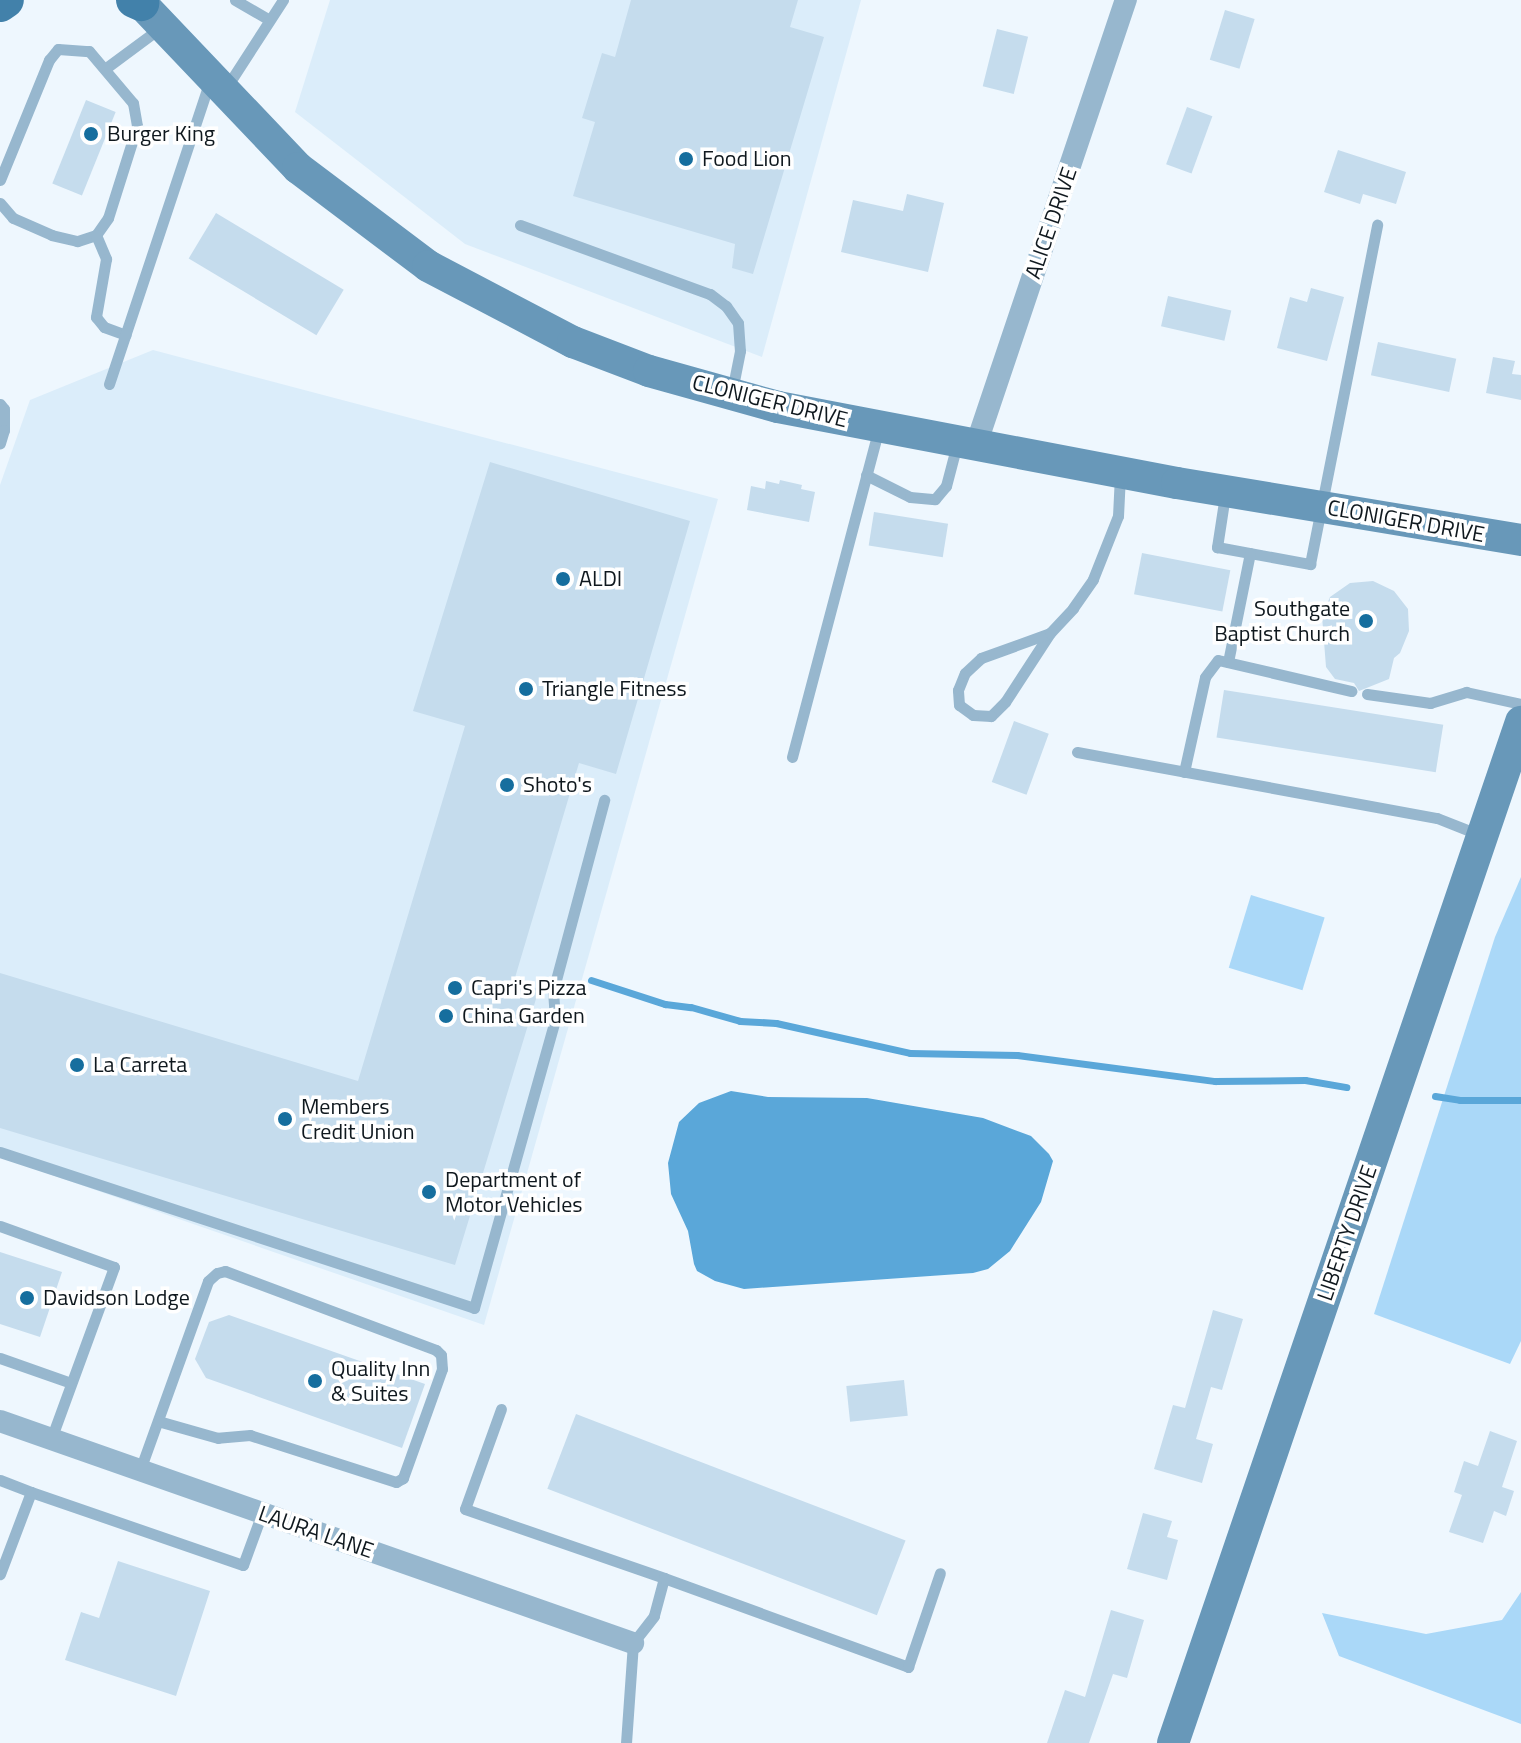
<!DOCTYPE html>
<style>
body{margin:0}
#map{position:relative;width:1521px;height:1743px;overflow:hidden;background:#eef7fe;font-family:"Titillium Web",sans-serif}
div>[style]{position:absolute}
[style*='--x']{left:calc(var(--x)*1px);top:calc(var(--y)*1px);width:calc(var(--w)*1px);rotate:calc(var(--a)*1deg)}
.built>*{inset:0;background:#dbedfa}
.green>*{inset:0;background:#aad8f8;transform-origin:0 0}
.water>*{inset:0;background:#5aa7d9}
.stream>*{height:7px;margin:-3.5px;padding:0 3.5px;transform-origin:3.5px;border-radius:3.5px;background:#5aa7d9}
.building>*{inset:0;background:#c5dced;transform-origin:0 0}
.lane>*{height:11px;margin:-5.5px;padding:0 5.5px;transform-origin:5.5px;border-radius:5.5px;background:#97b7ce}
.street>*{height:22px;margin:-11px;padding:0 11px;transform-origin:11px;border-radius:11px;background:#97b7ce}
.secondary>*{height:32px;margin:-16px;padding:0 16px;transform-origin:16px;border-radius:16px;background:#6898b9}
.primary>*{height:36px;margin:-18px;padding:0 18px;transform-origin:18px;border-radius:18px;background:#4281aa}
.dots>*{width:22px;height:22px;translate:-50% -50%;box-sizing:border-box;border:4px solid #fff;border-radius:50%}
span{translate:-50% -50%;white-space:nowrap;text-align:center;line-height:1.15;-webkit-text-stroke:7px #fff;paint-order:stroke}
.poi-label{font-size:22px;color:#0f181e}
.left{translate:0 -50%;text-align:left}
.right{translate:-100% -50%;text-align:right}
.street-label{font-size:22px;color:#0f181e}
</style>
<div id="map">
<div class="built">
<i style="clip-path:polygon(330px 0,861px 0,762px 357px,465px 244px,295px 112px)"></i>
<i style="clip-path:polygon(153px 350px,718px 499px,484px 1325px,0 1157px,0 485px,30px 400px)"></i>
</div>
<div class="green">
<i style="clip-path:polygon(1521px 877px,1521px 1341px,1510px 1364px,1374px 1314px,1495px 937px)"></i>
<i style="left:1251px;top:895px;width:77px;height:76px;rotate:17deg"></i>
<i style="clip-path:polygon(1521px 1592px,1521px 1724px,1339px 1656px,1322px 1613px,1426px 1634px,1502px 1620px)"></i>
</div>
<div class="water">
<i style="clip-path:polygon(731px 1091px,768px 1097px,867px 1098px,983px 1118px,1031px 1136px,1049px 1154px,1053px 1161px,1041px 1202px,1010px 1251px,988px 1269px,973px 1273px,744px 1289px,715px 1281px,697px 1271px,694px 1264px,688px 1231px,671px 1194px,668px 1163px,679px 1122px,699px 1103px)"></i>
</div>
<div class="stream">
<i style="--x:591;--y:980;--w:78;--a:18"></i>
<i style="--x:665;--y:1004;--w:26;--a:7"></i>
<i style="--x:691;--y:1007;--w:51;--a:15.9"></i>
<i style="--x:740;--y:1021;--w:36;--a:3"></i>
<i style="--x:776;--y:1023;--w:137;--a:12.6"></i>
<i style="--x:910;--y:1053;--w:107;--a:1.1"></i>
<i style="--x:1017;--y:1055;--w:200;--a:7.5"></i>
<i style="--x:1215;--y:1081;--w:90;--a:-0.6"></i>
<i style="--x:1305;--y:1080;--w:42;--a:9.7"></i>
<i style="--x:1435;--y:1096;--w:25;--a:9"></i>
<i style="--x:1460;--y:1100;--w:61;--a:0"></i>
</div>
<div class="building">
<i style="clip-path:polygon(631px 0,798px 0,790px 27px,824px 37px,753px 274px,732px 268px,735px 244px,573px 196px,595px 122px,582px 118px,602px 53px,615px 57px)"></i>
<i style="left:1225px;top:10px;width:31px;height:52px;rotate:17deg"></i>
<i style="left:997px;top:29px;width:32px;height:59px;rotate:14deg"></i>
<i style="left:86px;top:100px;width:32px;height:90px;rotate:22deg"></i>
<i style="left:1187px;top:107px;width:27px;height:61px;rotate:20deg"></i>
<i style="clip-path:polygon(1338px 150px,1406px 172px,1396px 204px,1363px 194px,1360px 204px,1324px 192px)"></i>
<i style="clip-path:polygon(907px 194px,944px 203px,928px 272px,841px 252px,853px 200px,903px 211px)"></i>
<i style="left:216px;top:213px;width:149px;height:53px;rotate:31deg"></i>
<i style="clip-path:polygon(1311px 288px,1344px 297px,1327px 361px,1277px 348px,1290px 297px,1307px 302px)"></i>
<i style="left:1168px;top:296px;width:65px;height:31px;rotate:13deg"></i>
<i style="left:1378px;top:342px;width:80px;height:34px;rotate:12deg"></i>
<i style="clip-path:polygon(1493px 357px,1515px 361px,1512px 374px,1521px 375px,1521px 400px,1486px 393px)"></i>
<i style="clip-path:polygon(490px 462px,690px 521px,616px 774px,579px 763px,514px 981px,539px 989px,455px 1265px,0 1128px,0 973px,358px 1081px,465px 726px,413px 711px)"></i>
<i style="clip-path:polygon(780px 480px,802px 485px,801px 489px,815px 492px,809px 522px,747px 510px,751px 486px,765px 489px,766px 481px,779px 484px)"></i>
<i style="left:874px;top:512px;width:75px;height:34px;rotate:9deg"></i>
<i style="left:1142px;top:553px;width:90px;height:42px;rotate:11deg"></i>
<i style="clip-path:polygon(1373px 581px,1394px 591px,1408px 609px,1409px 631px,1400px 653px,1394px 658px,1389px 679px,1359px 691px,1354px 683px,1335px 679px,1326px 667px,1322px 616px,1330px 597px,1350px 583px)"></i>
<i style="left:1224px;top:690px;width:222px;height:48px;rotate:9deg"></i>
<i style="left:1014px;top:721px;width:37px;height:65px;rotate:20deg"></i>
<i style="clip-path:polygon(0 1252px,62px 1272px,40px 1337px,0 1324px)"></i>
<i style="clip-path:polygon(1213px 1310px,1243px 1319px,1222px 1390px,1211px 1387px,1196px 1439px,1213px 1444px,1202px 1483px,1154px 1469px,1173px 1405px,1185px 1408px)"></i>
<i style="clip-path:polygon(229px 1315px,425px 1384px,402px 1448px,206px 1378px,195px 1359px,209px 1322px)"></i>
<i style="left:904px;top:1380px;width:36px;height:58px;rotate:84deg"></i>
<i style="left:576px;top:1414px;width:353px;height:80px;rotate:21deg"></i>
<i style="clip-path:polygon(1490px 1431px,1517px 1441px,1502px 1487px,1514px 1491px,1506px 1516px,1494px 1511px,1483px 1543px,1449px 1532px,1462px 1495px,1454px 1492px,1464px 1461px,1478px 1466px)"></i>
<i style="clip-path:polygon(1143px 1513px,1172px 1521px,1167px 1537px,1178px 1540px,1167px 1580px,1127px 1569px)"></i>
<i style="clip-path:polygon(118px 1561px,210px 1591px,176px 1696px,65px 1660px,81px 1612px,99px 1618px)"></i>
<i style="clip-path:polygon(1111px 1610px,1144px 1620px,1127px 1678px,1113px 1674px,1089px 1743px,1047px 1743px,1065px 1690px,1085px 1697px)"></i>
</div>
<div class="lane">
<i style="--x:235;--y:0;--w:39;--a:30"></i>
<i style="--x:106;--y:68;--w:67;--a:-36.5"></i>
<i style="--x:226;--y:88;--w:105;--a:-57.1"></i>
<i style="--x:0;--y:180;--w:130;--a:-67.8"></i>
<i style="--x:49;--y:60;--w:14;--a:-51"></i>
<i style="--x:58;--y:49;--w:31;--a:4"></i>
<i style="--x:89;--y:51;--w:68;--a:49.8"></i>
<i style="--x:133;--y:103;--w:23;--a:80"></i>
<i style="--x:137;--y:126;--w:96;--a:107.5"></i>
<i style="--x:108;--y:218;--w:21;--a:125"></i>
<i style="--x:96;--y:235;--w:20;--a:162"></i>
<i style="--x:77;--y:241;--w:26;--a:-167"></i>
<i style="--x:52;--y:235;--w:43;--a:-156.4"></i>
<i style="--x:13;--y:218;--w:20;--a:-131"></i>
<i style="--x:520;--y:225;--w:202;--a:20"></i>
<i style="--x:710;--y:294;--w:20;--a:37"></i>
<i style="--x:726;--y:306;--w:21;--a:55"></i>
<i style="--x:738;--y:323;--w:28;--a:86"></i>
<i style="--x:740;--y:351;--w:41;--a:101.3"></i>
<i style="--x:96;--y:235;--w:26;--a:67"></i>
<i style="--x:106;--y:259;--w:59;--a:99.8"></i>
<i style="--x:96;--y:317;--w:13;--a:51"></i>
<i style="--x:104;--y:327;--w:23;--a:20"></i>
<i style="--x:109;--y:384;--w:319;--a:-71.6"></i>
<i style="--x:0;--y:404;--w:6;--a:51"></i>
<i style="--x:4;--y:409;--w:21;--a:90"></i>
<i style="--x:4;--y:430;--w:14;--a:107"></i>
<i style="--x:866;--y:475;--w:49;--a:26.6"></i>
<i style="--x:910;--y:497;--w:25;--a:5"></i>
<i style="--x:935;--y:499;--w:17;--a:-50"></i>
<i style="--x:946;--y:486;--w:43;--a:-75.3"></i>
<i style="--x:1225;--y:495;--w:53;--a:98.7"></i>
<i style="--x:1217;--y:547;--w:95;--a:10.4"></i>
<i style="--x:1310;--y:564;--w:346;--a:-78.8"></i>
<i style="--x:1050;--y:633;--w:82;--a:123.1"></i>
<i style="--x:1005;--y:702;--w:20;--a:135"></i>
<i style="--x:991;--y:716;--w:18;--a:-177"></i>
<i style="--x:973;--y:715;--w:17;--a:-144"></i>
<i style="--x:959;--y:705;--w:15;--a:-94"></i>
<i style="--x:958;--y:690;--w:18;--a:-68"></i>
<i style="--x:965;--y:673;--w:22;--a:-43"></i>
<i style="--x:981;--y:658;--w:73;--a:-19.9"></i>
<i style="--x:1050;--y:633;--w:34;--a:-47"></i>
<i style="--x:1073;--y:608;--w:35;--a:-55"></i>
<i style="--x:1093;--y:579;--w:68;--a:-68.4"></i>
<i style="--x:1118;--y:516;--w:41;--a:-87.2"></i>
<i style="--x:1228;--y:662;--w:111;--a:-78.6"></i>
<i style="--x:1367;--y:694;--w:64;--a:8.1"></i>
<i style="--x:1430;--y:703;--w:38;--a:-17"></i>
<i style="--x:1466;--y:692;--w:56;--a:12.3"></i>
<i style="--x:1077;--y:752;--w:366;--a:10.4"></i>
<i style="--x:1437;--y:818;--w:46;--a:21.6"></i>
<i style="--x:792;--y:757;--w:341;--a:-75.2"></i>
<i style="--x:1184;--y:772;--w:97;--a:-77.5"></i>
<i style="--x:1205;--y:677;--w:21;--a:-53"></i>
<i style="--x:1218;--y:660;--w:137;--a:13.1"></i>
<i style="--x:0;--y:1152;--w:499;--a:18.2"></i>
<i style="--x:474;--y:1308;--w:300;--a:-74.3"></i>
<i style="--x:555;--y:1019;--w:28;--a:-94"></i>
<i style="--x:553;--y:991;--w:198;--a:-75"></i>
<i style="--x:0;--y:1226;--w:121;--a:19.8"></i>
<i style="--x:114;--y:1267;--w:183;--a:110.1"></i>
<i style="--x:0;--y:1358;--w:75;--a:19.4"></i>
<i style="--x:501;--y:1409;--w:106;--a:109.8"></i>
<i style="--x:465;--y:1509;--w:211;--a:19.1"></i>
<i style="--x:664;--y:1578;--w:39;--a:105"></i>
<i style="--x:654;--y:1616;--w:34;--a:128"></i>
<i style="--x:633;--y:1643;--w:100;--a:94"></i>
<i style="--x:140;--y:1470;--w:201;--a:-70.2"></i>
<i style="--x:208;--y:1281;--w:12;--a:-42"></i>
<i style="--x:217;--y:1273;--w:8;--a:-14"></i>
<i style="--x:225;--y:1271;--w:225;--a:20.5"></i>
<i style="--x:436;--y:1350;--w:7;--a:45"></i>
<i style="--x:441;--y:1355;--w:14;--a:86"></i>
<i style="--x:442;--y:1369;--w:116;--a:109.7"></i>
<i style="--x:403;--y:1478;--w:8;--a:150"></i>
<i style="--x:396;--y:1482;--w:153;--a:-162.2"></i>
<i style="--x:250;--y:1435;--w:32;--a:175"></i>
<i style="--x:218;--y:1438;--w:62;--a:-164.2"></i>
<i style="--x:0;--y:1480;--w:33;--a:21"></i>
<i style="--x:31;--y:1492;--w:88;--a:110.7"></i>
<i style="--x:31;--y:1492;--w:224;--a:19"></i>
<i style="--x:243;--y:1565;--w:55;--a:-69.9"></i>
<i style="--x:664;--y:1578;--w:260;--a:20"></i>
<i style="--x:908;--y:1667;--w:99;--a:-71.2"></i>
</div>
<div class="street">
<i style="--x:976;--y:445;--w:470;--a:-71.4"></i>
<i style="--x:0;--y:1421;--w:671;--a:19.33"></i>
</div>
<div class="secondary">
<i style="--x:138;--y:0;--w:232;--a:46.4"></i>
<i style="--x:298;--y:168;--w:163;--a:37"></i>
<i style="--x:428;--y:266;--w:164;--a:27.7"></i>
<i style="--x:573;--y:342;--w:81;--a:20.9"></i>
<i style="--x:649;--y:371;--w:134;--a:15.6"></i>
<i style="--x:778;--y:407;--w:406;--a:10.8"></i>
<i style="--x:1177;--y:483;--w:349;--a:9.4"></i>
<i style="--x:1173;--y:1743;--w:1079;--a:-71.18"></i>
</div>
<div class="primary">
<i style="--x:134;--y:0;--w:8;--a:23"></i>
<i style="--x:0;--y:4;--w:7;--a:-34"></i>
</div>
<div class="dots">
<i style="left:91px;top:134px;background:#166e9e"></i>
<i style="left:686px;top:159px;background:#166e9e"></i>
<i style="left:563px;top:579px;background:#166e9e"></i>
<i style="left:1366px;top:621px;background:#166e9e"></i>
<i style="left:526px;top:689px;background:#166e9e"></i>
<i style="left:507px;top:785px;background:#166e9e"></i>
<i style="left:455px;top:988px;background:#166e9e"></i>
<i style="left:446px;top:1016px;background:#166e9e"></i>
<i style="left:77px;top:1065px;background:#166e9e"></i>
<i style="left:285px;top:1119px;background:#166e9e"></i>
<i style="left:429px;top:1192px;background:#166e9e"></i>
<i style="left:27px;top:1298px;background:#166e9e"></i>
<i style="left:315px;top:1381px;background:#166e9e"></i>
</div>
<div class="poi-label">
<span class="left" style="left:107px;top:134px">Burger King</span>
<span class="left" style="left:702px;top:159px">Food Lion</span>
<span class="left" style="left:579px;top:579px">ALDI</span>
<span class="right" style="left:1350px;top:621px">Southgate<br>Baptist Church</span>
<span class="left" style="left:542px;top:689px">Triangle Fitness</span>
<span class="left" style="left:523px;top:785px">Shoto's</span>
<span class="left" style="left:471px;top:988px">Capri's Pizza</span>
<span class="left" style="left:462px;top:1016px">China Garden</span>
<span class="left" style="left:93px;top:1065px">La Carreta</span>
<span class="left" style="left:301px;top:1119px">Members<br>Credit Union</span>
<span class="left" style="left:445px;top:1192px">Department of<br>Motor Vehicles</span>
<span class="left" style="left:43px;top:1298px">Davidson Lodge</span>
<span class="left" style="left:331px;top:1381px">Quality Inn<br>&amp; Suites</span>
</div>
<div class="street-label">
<span style="left:1051px;top:223px;rotate:-71deg">ALICE DRIVE</span>
<span style="left:770px;top:401px;rotate:14deg">CLONIGER DRIVE</span>
<span style="left:1406px;top:521px;rotate:10deg">CLONIGER DRIVE</span>
<span style="left:1347px;top:1233px;rotate:-71deg">LIBERTY DRIVE</span>
<span style="left:316px;top:1532px;rotate:19deg">LAURA LANE</span>
</div>
</div>
